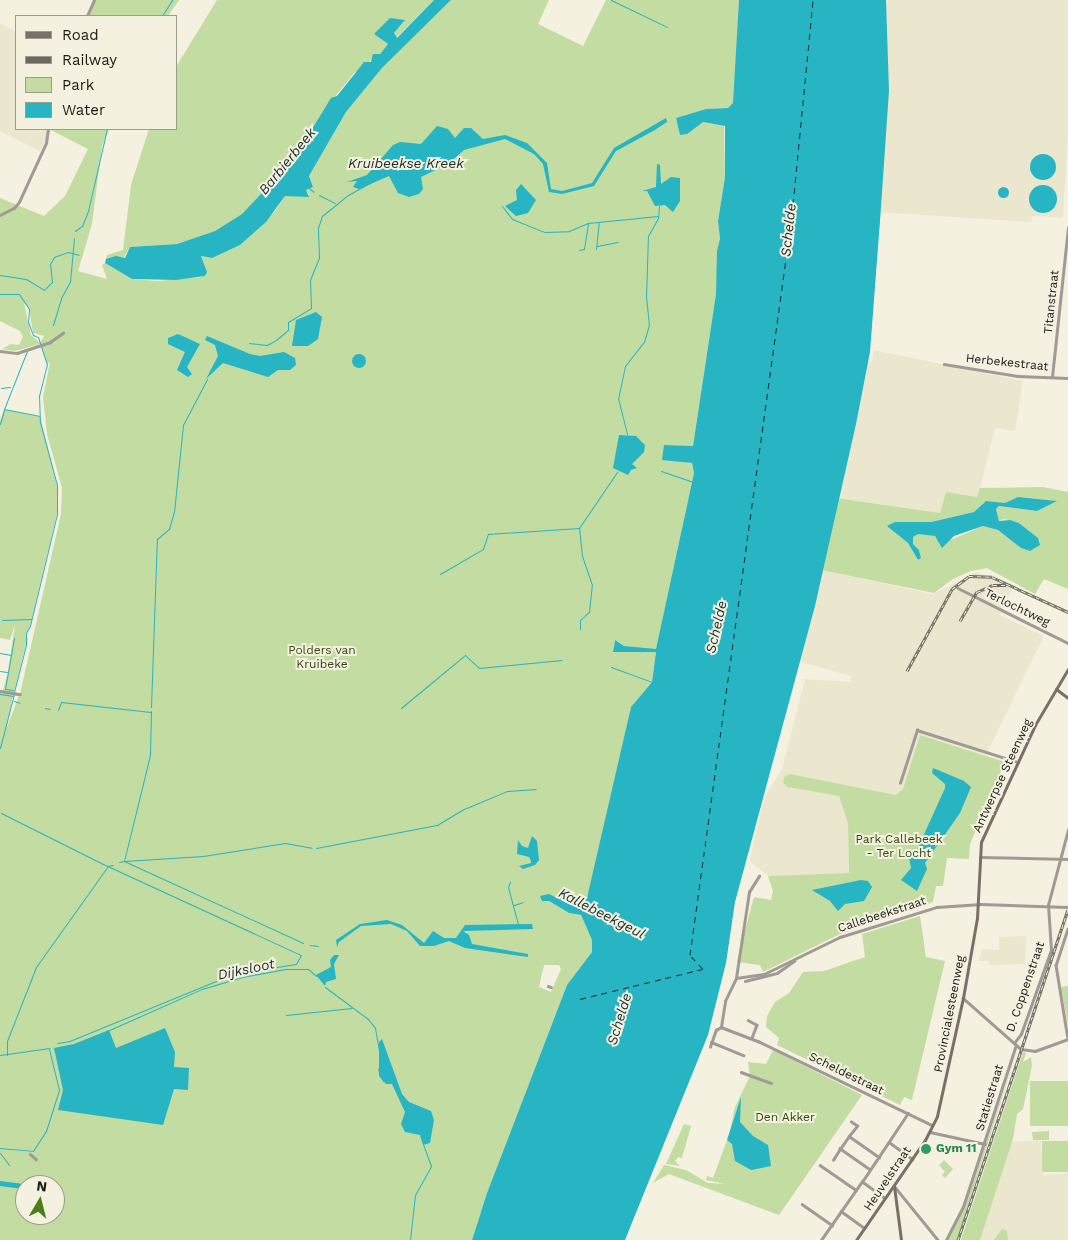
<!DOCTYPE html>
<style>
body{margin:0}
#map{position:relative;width:1068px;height:1240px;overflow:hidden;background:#f4f1e0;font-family:"Work Sans",sans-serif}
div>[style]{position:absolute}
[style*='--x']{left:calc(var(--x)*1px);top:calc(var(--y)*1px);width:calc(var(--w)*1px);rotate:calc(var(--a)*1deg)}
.built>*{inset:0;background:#ebe7ce}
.green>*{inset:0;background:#c2dca1;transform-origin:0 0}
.water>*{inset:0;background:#27b4c3;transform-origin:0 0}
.round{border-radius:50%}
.stream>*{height:1px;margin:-0.5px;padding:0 0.5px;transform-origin:0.5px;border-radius:0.5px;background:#27b4c3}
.ferry>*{height:1px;margin-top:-0.5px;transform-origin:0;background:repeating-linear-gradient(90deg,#182e31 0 6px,transparent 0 11px)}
.street>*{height:2.5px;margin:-1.25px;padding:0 1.25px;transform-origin:1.25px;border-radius:1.25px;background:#a19995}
.secondary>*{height:3px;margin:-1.5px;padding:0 1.5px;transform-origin:1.5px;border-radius:1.5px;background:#7a706a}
.rail>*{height:3px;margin-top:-1.5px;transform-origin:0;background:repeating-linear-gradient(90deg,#f4f1e0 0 4px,#6b695f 0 8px);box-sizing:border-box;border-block:1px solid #6b695f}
.dots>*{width:14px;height:14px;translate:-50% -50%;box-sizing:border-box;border:2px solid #f4f1e0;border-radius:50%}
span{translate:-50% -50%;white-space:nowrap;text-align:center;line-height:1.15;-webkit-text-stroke:4px #f4f1e0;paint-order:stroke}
.street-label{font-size:12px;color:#1b1a14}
.park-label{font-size:12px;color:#33470c}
.leisure-label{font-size:12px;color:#27864d;font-weight:700}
.left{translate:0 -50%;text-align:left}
.water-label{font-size:14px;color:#182e31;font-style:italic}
.legend{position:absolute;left:15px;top:15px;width:162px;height:115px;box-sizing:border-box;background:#f4f1e0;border:1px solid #9d9b8e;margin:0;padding:6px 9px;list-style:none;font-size:15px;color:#1b1a14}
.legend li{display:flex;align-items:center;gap:10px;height:25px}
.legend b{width:25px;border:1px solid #9d9b8e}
.north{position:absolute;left:15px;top:1175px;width:50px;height:50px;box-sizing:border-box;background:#f4f1e0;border:1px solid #9d9b8e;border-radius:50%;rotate:8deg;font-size:14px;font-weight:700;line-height:20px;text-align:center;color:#1b1a14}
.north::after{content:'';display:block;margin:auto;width:18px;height:22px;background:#497f16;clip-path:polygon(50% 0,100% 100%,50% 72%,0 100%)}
</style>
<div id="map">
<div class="built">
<i style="clip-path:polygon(881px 0,1068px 0,1068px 132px,1063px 218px,1032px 216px,1031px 222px,877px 212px)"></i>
<i style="clip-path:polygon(0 23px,16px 32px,16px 129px,51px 130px,40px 151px,0 131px)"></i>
<i style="clip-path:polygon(874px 350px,1023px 381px,1015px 431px,995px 428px,978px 497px,946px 492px,940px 513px,836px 498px,853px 358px,872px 362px)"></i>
<i style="clip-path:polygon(821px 570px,933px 594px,977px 572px,1012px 589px,1000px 615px,1044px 636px,986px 755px,920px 735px,903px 790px,896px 795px,790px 774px,785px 777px,783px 782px,787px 787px,839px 796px,848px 823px,849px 873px,768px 876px,750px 861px,755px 835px,765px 796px,782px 769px,805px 679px,850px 682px,851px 676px,797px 661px)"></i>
<i style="clip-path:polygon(1026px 936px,1025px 964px,989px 965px,988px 961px,979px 961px,982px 949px,999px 950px,999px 937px)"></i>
<i style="clip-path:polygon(1041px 1140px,1043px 1175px,1068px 1173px,1068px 1240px,980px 1240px,1010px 1142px)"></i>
</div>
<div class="green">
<i style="clip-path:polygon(93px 0,179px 0,168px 16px,86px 16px)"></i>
<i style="clip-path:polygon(217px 0,434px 0,396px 38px,394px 33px,405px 20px,374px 34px,388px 44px,380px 54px,354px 73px,333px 99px,295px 158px,289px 157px,280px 174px,242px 214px,215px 231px,177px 244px,130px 247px,123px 259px,106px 259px,107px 255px,123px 250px,131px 185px,149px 129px,176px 129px,176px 67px)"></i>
<i style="clip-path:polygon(evenodd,451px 0,549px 0,538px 24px,583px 46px,606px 0,739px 0,734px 103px,728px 108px,706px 109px,676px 118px,680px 135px,703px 122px,724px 126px,725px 177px,718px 221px,720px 239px,716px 294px,693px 446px,665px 445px,663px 459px,692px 463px,694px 473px,656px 650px,624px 646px,615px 640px,613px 652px,656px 652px,652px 682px,631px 707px,590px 894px,583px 902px,573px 906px,554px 897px,542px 900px,549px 901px,569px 913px,581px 915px,592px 940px,592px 952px,567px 985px,487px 1193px,472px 1240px,0 1240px,0 690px,3px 690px,8px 672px,15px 624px,10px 640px,0 638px,0 421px,4px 409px,40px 416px,57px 485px,57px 514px,30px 626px,26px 633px,26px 645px,14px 692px,20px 694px,61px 514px,62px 488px,47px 434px,43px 397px,50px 362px,47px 364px,40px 344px,15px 351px,2px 349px,11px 344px,19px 345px,23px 337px,20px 331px,0 321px,0 198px,44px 216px,65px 196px,88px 149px,49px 129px,109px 129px,102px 146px,92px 224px,78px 271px,107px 279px,102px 265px,105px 263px,132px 279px,158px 281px,202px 277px,206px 269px,201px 256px,211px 258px,240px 245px,275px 211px,285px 196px,309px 195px,306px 190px,313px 187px,309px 176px,346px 112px,382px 68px,451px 0,24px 303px,29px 308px,33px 333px,44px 336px,40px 343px,31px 335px,24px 303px,451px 0,19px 695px,6px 730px,13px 696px,19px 695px,451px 0,544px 965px,559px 965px,561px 969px,551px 992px,539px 987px,544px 965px,451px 0,25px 1185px,55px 1185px,55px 1215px,25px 1215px,25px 1185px)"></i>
<i style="clip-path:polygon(evenodd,1043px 487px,1068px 492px,1068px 589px,1044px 579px,1035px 594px,987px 568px,971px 571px,953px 579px,934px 593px,821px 570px,836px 498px,940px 513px,946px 492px,977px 497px,980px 488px,1043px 487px,1018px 497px,1056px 501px,1037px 511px,999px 506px,996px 509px,999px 521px,1004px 519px,1019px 523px,1038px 538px,1030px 551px,1021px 548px,998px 530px,983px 526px,941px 544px,935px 536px,918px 533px,913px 537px,913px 544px,919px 550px,921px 558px,918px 560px,908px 543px,898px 535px,895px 522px,931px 522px,974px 512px,986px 501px,1005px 503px,1018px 497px)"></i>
<i style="clip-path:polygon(920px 735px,1005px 762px,970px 844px,969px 859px,947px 858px,943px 886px,936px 886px,933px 902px,840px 934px,763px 972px,760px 965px,737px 962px,753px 900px,755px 897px,771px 900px,773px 891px,768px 876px,849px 873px,848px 823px,839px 796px,787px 787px,783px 782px,784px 777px,790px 774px,896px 795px,903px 789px)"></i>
<i style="clip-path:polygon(920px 916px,926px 957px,945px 961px,912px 1100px,904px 1097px,900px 1105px,777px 1045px,779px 1038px,766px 1027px,767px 1016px,775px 1002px,789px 993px,803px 972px,824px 971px,865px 957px,862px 934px)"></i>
<i style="clip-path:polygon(1068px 986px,1068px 1026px,1061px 987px)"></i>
<i style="clip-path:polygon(773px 1050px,862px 1095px,779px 1215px,669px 1174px,653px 1183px,664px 1165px,686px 1170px,708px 1183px,725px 1184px,706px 1180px,707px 1176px,713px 1178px,729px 1135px,735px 1107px,750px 1076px,748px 1062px,766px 1064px)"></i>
<i style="clip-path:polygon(1017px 1051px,957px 1240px,947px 1240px,967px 1200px)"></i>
<i style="clip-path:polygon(1023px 1052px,1026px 1053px,1023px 1062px,1031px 1057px,1032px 1066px,1023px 1109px,1017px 1114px,1013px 1139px,980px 1240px,961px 1240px)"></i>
<i style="left:1068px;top:1081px;width:45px;height:38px;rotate:90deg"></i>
<i style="clip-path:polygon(684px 1124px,691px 1126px,682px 1158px,678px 1157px,675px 1161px,680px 1166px,666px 1164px)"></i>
<i style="clip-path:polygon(1049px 1131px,1049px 1140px,1033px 1140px,1032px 1132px)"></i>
<i style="left:1042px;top:1141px;width:26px;height:31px"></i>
<i style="clip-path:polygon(944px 1160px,953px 1169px,945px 1178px,942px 1175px,945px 1172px,939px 1165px)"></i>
<i style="clip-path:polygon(1002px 1229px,1007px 1231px,1008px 1240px,994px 1240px)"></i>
</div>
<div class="water">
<i style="clip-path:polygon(434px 0,451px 0,382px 68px,346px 112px,309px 176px,313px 187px,306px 190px,309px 197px,285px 196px,266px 222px,240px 245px,212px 258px,201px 256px,207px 272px,205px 276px,176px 280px,132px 279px,105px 263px,106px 259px,116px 256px,125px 258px,130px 247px,177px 244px,215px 231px,242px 214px,280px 174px,289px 157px,295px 157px,331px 98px,337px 96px,364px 62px,371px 62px,373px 54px,380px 54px,388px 44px,374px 34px,390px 18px,405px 20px,394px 33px,397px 38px)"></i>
<i style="clip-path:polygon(739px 0,886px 0,889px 91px,880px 221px,870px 352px,856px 424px,815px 606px,735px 902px,726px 963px,708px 1035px,625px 1240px,472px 1240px,487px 1193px,567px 985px,592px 952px,592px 940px,581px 915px,569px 913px,549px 901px,542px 901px,540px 896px,549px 894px,573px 906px,587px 898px,631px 707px,652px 682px,656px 652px,613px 652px,615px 640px,624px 646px,656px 649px,694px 473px,692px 463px,662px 460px,664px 445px,693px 446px,716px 294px,717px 251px,720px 239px,718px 221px,725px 177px,725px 126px,703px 122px,687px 134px,680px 135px,676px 118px,706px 109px,728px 108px,733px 103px)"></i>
<i style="clip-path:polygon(666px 118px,667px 122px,655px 130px,616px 151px,594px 186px,562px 194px,549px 192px,543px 164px,534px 154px,505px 139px,464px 150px,448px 164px,421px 177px,423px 189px,419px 194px,409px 197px,398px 193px,389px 176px,359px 189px,353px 187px,357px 181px,347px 182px,367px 175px,393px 145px,400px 142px,421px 144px,437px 126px,448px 129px,455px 138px,464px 128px,471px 128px,483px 139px,505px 135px,527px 143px,547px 163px,551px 189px,562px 191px,592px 183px,614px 148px)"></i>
<i class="round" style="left:1030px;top:154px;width:26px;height:26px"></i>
<i style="clip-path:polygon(657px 164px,660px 165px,661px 184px,671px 177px,680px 178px,680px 201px,673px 212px,665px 205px,655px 206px,647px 191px,642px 191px,656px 187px)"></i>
<i style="clip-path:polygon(521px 184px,536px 200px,528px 213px,516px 216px,505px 206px,517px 200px,516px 190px)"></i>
<i class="round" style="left:1029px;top:185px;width:28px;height:28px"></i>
<i class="round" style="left:997.5px;top:186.5px;width:11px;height:11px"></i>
<i style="clip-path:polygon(316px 312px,322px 317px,318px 339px,308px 346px,292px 346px,296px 320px)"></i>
<i style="clip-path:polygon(178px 334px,200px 344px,187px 367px,192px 374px,188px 377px,177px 370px,185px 352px,168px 344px,168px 338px)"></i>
<i style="clip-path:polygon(207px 336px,250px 354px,260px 356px,284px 352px,295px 358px,296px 365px,290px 370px,278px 370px,268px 377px,223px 363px,206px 379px,218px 356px,215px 345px,205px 340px)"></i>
<i class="round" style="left:352px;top:354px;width:14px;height:14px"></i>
<i style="clip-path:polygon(619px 435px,636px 436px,645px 445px,644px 452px,632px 464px,637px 468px,631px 470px,628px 475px,613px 468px)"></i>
<i style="clip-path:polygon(1018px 497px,1057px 501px,1037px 511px,999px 506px,996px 509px,999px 521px,1010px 520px,1019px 523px,1038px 538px,1040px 545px,1030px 551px,1021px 548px,998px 530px,983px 526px,954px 536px,942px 548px,935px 536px,918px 534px,913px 537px,913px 544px,919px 550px,921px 558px,918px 560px,908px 543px,887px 526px,895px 522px,931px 522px,974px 512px,986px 501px,1005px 503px)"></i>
<i style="clip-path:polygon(933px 768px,964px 781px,971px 787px,960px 813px,925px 863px,927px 869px,917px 891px,901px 880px,911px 868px,909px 857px,917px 850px,945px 788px,945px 784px,932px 773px)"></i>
<i style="clip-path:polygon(532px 836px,537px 841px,539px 860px,535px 865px,523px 869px,519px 866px,531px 863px,531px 861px,529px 857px,517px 854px,518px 840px,522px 846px,528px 848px)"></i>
<i style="clip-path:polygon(861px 880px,868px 881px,872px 887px,864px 901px,845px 904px,838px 911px,830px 901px,812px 890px)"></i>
<i style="clip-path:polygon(387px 920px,402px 925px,424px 943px,433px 931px,444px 938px,456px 938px,465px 925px,532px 924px,533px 929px,463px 931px,469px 935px,472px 944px,528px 954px,528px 957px,465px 948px,449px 941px,434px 946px,420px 946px,407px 931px,391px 924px,361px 926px,339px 942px,337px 947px,336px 940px,360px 924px)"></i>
<i style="clip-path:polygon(334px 955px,339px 955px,334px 964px,336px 979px,326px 982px,325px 986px,316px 975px,331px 967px,330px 960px)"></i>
<i style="clip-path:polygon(165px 1028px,175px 1052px,174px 1067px,189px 1068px,188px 1090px,174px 1089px,163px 1125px,58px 1110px,63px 1090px,54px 1048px,74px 1044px,109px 1030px,116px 1048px)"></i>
<i style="clip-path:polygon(382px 1039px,402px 1094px,409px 1102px,431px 1111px,434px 1120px,430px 1143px,423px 1145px,420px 1135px,405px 1132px,401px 1124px,405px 1112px,392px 1084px,386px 1084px,379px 1076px,379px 1042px)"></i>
<i style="clip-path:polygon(741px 1097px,740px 1122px,753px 1136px,768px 1145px,771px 1166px,751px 1170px,735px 1161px,732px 1144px,727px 1140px)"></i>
<i style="left:0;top:1181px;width:26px;height:5px;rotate:7deg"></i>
</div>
<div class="stream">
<i style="--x:611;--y:0;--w:62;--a:25.7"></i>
<i style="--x:162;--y:16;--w:19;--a:-58"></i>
<i style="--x:309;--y:188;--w:6;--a:39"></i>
<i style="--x:319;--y:195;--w:18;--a:27"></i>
<i style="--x:502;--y:206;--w:16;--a:52"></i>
<i style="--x:512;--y:219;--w:35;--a:22"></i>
<i style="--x:545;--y:232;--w:24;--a:-2"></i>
<i style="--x:569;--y:231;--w:21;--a:-23"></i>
<i style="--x:75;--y:231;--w:9;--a:-36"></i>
<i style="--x:82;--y:226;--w:16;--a:-68"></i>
<i style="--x:88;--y:211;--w:84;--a:-77"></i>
<i style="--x:597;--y:246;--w:21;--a:-11"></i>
<i style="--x:596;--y:249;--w:27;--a:-84"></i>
<i style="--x:579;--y:250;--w:5;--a:-11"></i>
<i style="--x:584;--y:249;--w:26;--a:-81"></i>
<i style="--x:588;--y:223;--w:70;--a:-5.7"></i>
<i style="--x:0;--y:275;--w:26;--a:9"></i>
<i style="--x:26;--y:279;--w:21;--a:31"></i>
<i style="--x:44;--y:290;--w:11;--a:-45"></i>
<i style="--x:52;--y:282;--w:18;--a:-96"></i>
<i style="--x:50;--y:264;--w:8;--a:-60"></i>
<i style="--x:54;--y:257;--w:15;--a:-20"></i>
<i style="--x:68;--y:252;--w:11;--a:15"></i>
<i style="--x:0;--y:294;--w:19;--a:0"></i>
<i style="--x:19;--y:294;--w:18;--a:56"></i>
<i style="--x:29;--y:309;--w:13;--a:94"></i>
<i style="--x:28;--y:322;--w:14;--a:69"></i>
<i style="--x:33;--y:335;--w:5;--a:22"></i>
<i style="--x:38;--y:337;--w:28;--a:72"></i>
<i style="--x:47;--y:364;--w:32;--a:104"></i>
<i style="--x:39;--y:395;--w:27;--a:88"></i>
<i style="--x:40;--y:422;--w:65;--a:74.9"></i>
<i style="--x:57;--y:485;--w:29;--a:90"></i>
<i style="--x:57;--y:514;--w:115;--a:103.6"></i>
<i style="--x:30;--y:626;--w:8;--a:120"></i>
<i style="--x:26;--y:633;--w:12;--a:90"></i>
<i style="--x:26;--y:645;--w:49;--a:104.3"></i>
<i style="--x:53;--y:325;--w:28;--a:-73"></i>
<i style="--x:61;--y:298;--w:18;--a:-61"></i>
<i style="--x:70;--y:282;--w:44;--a:-84.8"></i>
<i style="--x:249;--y:343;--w:18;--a:6"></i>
<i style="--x:267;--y:345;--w:10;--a:-29"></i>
<i style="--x:276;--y:340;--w:16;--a:-40"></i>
<i style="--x:288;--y:330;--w:8;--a:-90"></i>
<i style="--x:288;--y:322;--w:27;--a:-31"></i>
<i style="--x:311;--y:308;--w:28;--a:-92"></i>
<i style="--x:310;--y:280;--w:24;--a:-68"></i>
<i style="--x:319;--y:258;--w:30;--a:-92"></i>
<i style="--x:318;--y:228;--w:13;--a:-72"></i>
<i style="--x:322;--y:216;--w:33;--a:-39"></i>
<i style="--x:348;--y:195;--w:31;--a:-29"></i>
<i style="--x:27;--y:351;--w:62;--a:111.6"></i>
<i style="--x:4;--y:409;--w:36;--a:11"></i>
<i style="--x:1;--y:388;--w:9;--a:-6"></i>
<i style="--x:0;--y:424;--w:15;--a:-74"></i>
<i style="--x:627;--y:434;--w:36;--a:-104"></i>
<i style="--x:618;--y:399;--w:34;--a:-78"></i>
<i style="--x:625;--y:366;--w:31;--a:-52"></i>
<i style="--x:644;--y:342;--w:18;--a:-74"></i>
<i style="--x:649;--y:325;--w:27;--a:-96"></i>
<i style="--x:646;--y:298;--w:62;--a:-88.2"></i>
<i style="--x:648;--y:236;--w:21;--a:-61"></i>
<i style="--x:658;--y:218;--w:12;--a:-85"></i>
<i style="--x:661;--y:471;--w:34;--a:19"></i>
<i style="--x:440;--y:574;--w:50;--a:-30.2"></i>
<i style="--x:483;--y:549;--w:16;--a:-72"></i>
<i style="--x:488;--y:534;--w:91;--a:-3.8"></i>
<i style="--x:2;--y:620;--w:29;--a:-2"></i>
<i style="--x:580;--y:629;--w:9;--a:-90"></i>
<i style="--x:580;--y:620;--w:12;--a:-42"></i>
<i style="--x:589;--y:612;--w:27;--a:-84"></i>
<i style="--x:592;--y:585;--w:31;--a:-109"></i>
<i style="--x:582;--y:556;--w:28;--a:-96"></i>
<i style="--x:579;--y:528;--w:68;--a:-55.8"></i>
<i style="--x:0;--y:653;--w:11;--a:10"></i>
<i style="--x:611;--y:667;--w:44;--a:20.1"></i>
<i style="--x:0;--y:671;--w:7;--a:8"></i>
<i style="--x:13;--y:690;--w:8;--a:-173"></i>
<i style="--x:5;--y:689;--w:52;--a:-80"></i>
<i style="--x:0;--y:694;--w:13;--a:9"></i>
<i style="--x:14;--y:701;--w:6;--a:18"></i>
<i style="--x:151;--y:707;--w:168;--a:-88"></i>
<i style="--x:157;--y:539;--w:16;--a:-40"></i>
<i style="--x:169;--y:529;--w:18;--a:-74"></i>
<i style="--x:174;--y:512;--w:87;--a:-84.1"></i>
<i style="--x:183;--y:425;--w:52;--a:-62.4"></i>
<i style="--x:45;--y:708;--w:5;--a:11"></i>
<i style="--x:401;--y:708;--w:83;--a:-39.6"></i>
<i style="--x:465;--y:655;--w:19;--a:43"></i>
<i style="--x:479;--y:668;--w:83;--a:-5.5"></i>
<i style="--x:58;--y:710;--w:9;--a:-69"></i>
<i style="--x:61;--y:702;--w:90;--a:6.4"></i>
<i style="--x:0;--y:748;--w:56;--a:-75.5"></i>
<i style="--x:1;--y:813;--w:114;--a:26.6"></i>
<i style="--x:103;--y:864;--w:218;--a:24.7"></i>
<i style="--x:301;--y:955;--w:10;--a:119"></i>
<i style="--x:296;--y:964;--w:64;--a:171"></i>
<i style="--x:233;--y:974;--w:176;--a:157.7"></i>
<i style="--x:70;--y:1041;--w:13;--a:171"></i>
<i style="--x:316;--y:848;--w:123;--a:-10.8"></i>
<i style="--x:437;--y:825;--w:31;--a:-31"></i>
<i style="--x:464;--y:809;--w:47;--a:-22.7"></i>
<i style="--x:507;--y:791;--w:29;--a:-4"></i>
<i style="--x:124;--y:861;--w:197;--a:24.6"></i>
<i style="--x:125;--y:861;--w:78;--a:-3.7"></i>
<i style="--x:203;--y:856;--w:83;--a:-9"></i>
<i style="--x:285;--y:843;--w:27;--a:10"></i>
<i style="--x:119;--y:862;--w:5;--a:-11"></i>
<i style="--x:124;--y:861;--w:109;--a:-76.2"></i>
<i style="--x:150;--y:755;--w:44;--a:-88.7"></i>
<i style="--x:510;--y:882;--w:5;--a:112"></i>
<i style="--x:508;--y:887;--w:39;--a:75"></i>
<i style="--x:514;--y:905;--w:9;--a:-18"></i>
<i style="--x:310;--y:945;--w:8;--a:7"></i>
<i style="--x:325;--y:987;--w:54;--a:36.7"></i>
<i style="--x:368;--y:1019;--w:11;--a:52"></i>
<i style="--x:375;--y:1028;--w:27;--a:80"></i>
<i style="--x:286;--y:1015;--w:66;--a:-6.1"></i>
<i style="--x:107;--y:1031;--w:104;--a:-23.9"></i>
<i style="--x:202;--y:989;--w:42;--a:-16.7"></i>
<i style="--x:242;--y:977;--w:44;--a:-10.5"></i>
<i style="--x:285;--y:969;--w:23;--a:0"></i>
<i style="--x:308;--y:969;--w:11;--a:41"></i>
<i style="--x:60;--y:1047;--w:8;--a:-7"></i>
<i style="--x:0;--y:1055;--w:50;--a:-8"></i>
<i style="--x:7;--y:1055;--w:14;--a:-90"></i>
<i style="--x:7;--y:1041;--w:79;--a:-68.6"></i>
<i style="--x:36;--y:967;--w:124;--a:-54.5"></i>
<i style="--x:108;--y:866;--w:5;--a:-11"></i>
<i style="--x:378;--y:1069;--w:13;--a:67"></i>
<i style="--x:0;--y:1148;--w:33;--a:5"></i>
<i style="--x:33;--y:1151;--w:24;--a:-57"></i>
<i style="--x:46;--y:1131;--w:43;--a:-72.4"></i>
<i style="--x:59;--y:1090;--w:42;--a:-103.7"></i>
<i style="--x:0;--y:1153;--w:15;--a:53"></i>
<i style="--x:410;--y:1240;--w:45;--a:-83.7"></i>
<i style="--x:415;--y:1195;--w:33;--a:-61"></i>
<i style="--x:431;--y:1166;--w:23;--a:-110"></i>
</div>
<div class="ferry">
<i style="--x:703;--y:969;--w:19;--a:-133"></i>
<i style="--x:690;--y:955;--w:747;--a:-82.15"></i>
<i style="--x:792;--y:215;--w:216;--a:-84.4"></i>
<i style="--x:580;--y:999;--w:126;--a:-13.8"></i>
</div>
<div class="street">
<i style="--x:87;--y:16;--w:17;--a:-66"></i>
<i style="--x:0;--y:215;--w:16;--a:-27"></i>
<i style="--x:14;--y:208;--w:8;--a:-50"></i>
<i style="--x:19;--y:202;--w:65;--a:-65.4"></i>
<i style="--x:46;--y:143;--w:14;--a:-82"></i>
<i style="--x:0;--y:351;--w:17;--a:7"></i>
<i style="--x:17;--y:353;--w:35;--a:-18"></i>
<i style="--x:50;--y:342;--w:16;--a:-35"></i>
<i style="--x:944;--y:364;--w:75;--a:9.2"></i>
<i style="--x:1018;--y:376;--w:50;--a:2.3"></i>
<i style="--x:1052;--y:377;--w:150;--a:-83.9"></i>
<i style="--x:958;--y:588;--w:123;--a:26.6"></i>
<i style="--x:0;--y:691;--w:20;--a:9"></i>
<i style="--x:900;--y:783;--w:56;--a:-72.2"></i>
<i style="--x:917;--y:730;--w:106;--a:17.6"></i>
<i style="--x:980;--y:857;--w:88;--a:1.3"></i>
<i style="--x:1068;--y:929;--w:38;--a:108"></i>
<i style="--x:1056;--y:965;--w:75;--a:80.8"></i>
<i style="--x:736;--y:978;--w:28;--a:-8"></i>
<i style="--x:764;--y:974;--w:85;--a:-26"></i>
<i style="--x:840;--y:937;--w:102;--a:-17.2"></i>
<i style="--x:937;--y:907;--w:44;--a:-3.9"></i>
<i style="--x:981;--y:904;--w:87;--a:2"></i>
<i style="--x:745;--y:981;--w:33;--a:-14"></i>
<i style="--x:777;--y:973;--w:21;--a:-35"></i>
<i style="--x:548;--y:986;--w:3;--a:18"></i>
<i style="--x:963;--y:998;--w:77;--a:41.3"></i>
<i style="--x:1021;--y:1049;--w:14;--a:8"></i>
<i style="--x:1035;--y:1051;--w:35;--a:-20"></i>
<i style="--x:748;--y:1020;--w:10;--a:29"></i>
<i style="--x:757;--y:1025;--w:14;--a:111"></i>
<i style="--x:721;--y:1027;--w:40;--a:21"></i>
<i style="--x:758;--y:1041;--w:193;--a:25.8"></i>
<i style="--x:721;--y:1027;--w:26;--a:-81"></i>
<i style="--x:725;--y:1001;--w:25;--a:-64"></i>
<i style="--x:736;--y:978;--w:87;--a:-81.4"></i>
<i style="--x:749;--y:892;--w:19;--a:-58"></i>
<i style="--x:711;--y:1042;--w:35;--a:22"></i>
<i style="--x:1014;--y:1043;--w:11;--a:-52"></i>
<i style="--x:1021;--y:1034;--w:89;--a:-70.3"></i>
<i style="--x:1051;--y:950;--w:45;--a:-93.8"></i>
<i style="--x:1048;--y:905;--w:78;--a:-75.1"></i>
<i style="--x:710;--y:1047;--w:18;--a:-71"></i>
<i style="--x:716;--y:1030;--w:6;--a:-31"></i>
<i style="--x:741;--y:1072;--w:32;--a:20"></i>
<i style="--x:930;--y:1132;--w:56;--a:12.3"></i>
<i style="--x:849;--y:1136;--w:13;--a:-51"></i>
<i style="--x:857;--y:1126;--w:7;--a:-146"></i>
<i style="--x:889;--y:1142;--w:29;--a:36"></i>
<i style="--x:30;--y:1154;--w:8;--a:40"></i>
<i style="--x:833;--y:1160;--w:13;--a:-58"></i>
<i style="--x:820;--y:1165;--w:44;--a:34.8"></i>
<i style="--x:870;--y:1170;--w:37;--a:-145"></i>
<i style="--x:840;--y:1149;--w:16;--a:-55"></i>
<i style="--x:849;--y:1136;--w:37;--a:35"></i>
<i style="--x:864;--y:1179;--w:79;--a:-56.3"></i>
<i style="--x:863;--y:1182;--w:27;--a:36"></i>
<i style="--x:895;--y:1187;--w:68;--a:50.9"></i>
<i style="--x:802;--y:1204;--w:37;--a:35"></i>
<i style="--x:841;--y:1211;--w:29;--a:36"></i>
<i style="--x:821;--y:1240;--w:73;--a:-55"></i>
<i style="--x:946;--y:1240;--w:37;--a:-63"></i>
<i style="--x:963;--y:1207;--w:170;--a:-71.9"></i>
</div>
<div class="secondary">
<i style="--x:1056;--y:689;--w:15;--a:37"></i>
<i style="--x:894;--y:1186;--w:54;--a:82.6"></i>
<i style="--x:856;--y:1240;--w:121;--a:-55.4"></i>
<i style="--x:925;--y:1140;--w:27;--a:-63"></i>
<i style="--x:937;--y:1116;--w:121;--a:-77.6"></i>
<i style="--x:963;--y:998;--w:81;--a:-80.1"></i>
<i style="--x:977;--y:918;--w:76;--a:-87"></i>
<i style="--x:981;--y:842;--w:129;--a:-65.2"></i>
<i style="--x:1035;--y:725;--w:65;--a:-59.5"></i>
</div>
<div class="rail">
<i style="--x:960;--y:621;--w:34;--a:-60"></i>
<i style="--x:977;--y:592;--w:17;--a:-24"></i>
<i style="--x:993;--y:585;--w:13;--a:0"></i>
<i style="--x:907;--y:671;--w:94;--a:-61.2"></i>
<i style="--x:952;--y:589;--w:21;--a:-37"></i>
<i style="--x:969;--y:576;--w:23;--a:2"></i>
<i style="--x:992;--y:577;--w:84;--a:24.7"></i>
<i style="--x:958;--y:1240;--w:348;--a:-71.6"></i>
</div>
<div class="dots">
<i style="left:926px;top:1149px;background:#2e9e5b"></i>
</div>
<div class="street-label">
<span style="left:1052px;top:302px;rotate:-84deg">Titanstraat</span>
<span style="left:1007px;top:363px;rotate:6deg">Herbekestraat</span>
<span style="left:1017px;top:608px;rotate:26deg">Terlochtweg</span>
<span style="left:1003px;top:776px;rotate:-65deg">Antwerpse Steenweg</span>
<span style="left:882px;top:915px;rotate:-18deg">Callebeekstraat</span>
<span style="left:1026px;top:987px;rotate:-71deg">D. Coppenstraat</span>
<span style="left:950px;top:1014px;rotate:-79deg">Provincialesteenweg</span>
<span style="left:846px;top:1074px;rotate:26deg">Scheldestraat</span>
<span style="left:990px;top:1098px;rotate:-73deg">Statiestraat</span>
<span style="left:888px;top:1179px;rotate:-56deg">Heuvelstraat</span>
</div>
<div class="park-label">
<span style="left:322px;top:658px">Polders van<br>Kruibeke</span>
<span style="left:899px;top:847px">Park Callebeek<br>- Ter Locht</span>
<span style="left:785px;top:1118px">Den Akker</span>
</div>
<div class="leisure-label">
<span class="left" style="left:936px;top:1149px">Gym 11</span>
</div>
<div class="water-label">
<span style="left:287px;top:161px;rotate:-51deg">Barbierbeek</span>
<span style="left:406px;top:163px">Kruibeekse Kreek</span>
<span style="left:788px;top:230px;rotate:-84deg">Schelde</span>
<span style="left:716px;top:627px;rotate:-77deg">Schelde</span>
<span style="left:602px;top:913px;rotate:27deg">Kallebeekgeul</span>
<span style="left:246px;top:969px;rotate:-12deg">Dijksloot</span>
<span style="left:619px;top:1019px;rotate:-73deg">Schelde</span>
</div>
<ul class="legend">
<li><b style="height:6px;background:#7a706a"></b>Road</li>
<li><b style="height:6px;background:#6b695f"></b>Railway</li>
<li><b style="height:14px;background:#c2dca1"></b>Park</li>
<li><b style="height:14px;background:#27b4c3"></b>Water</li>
</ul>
<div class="north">N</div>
</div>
